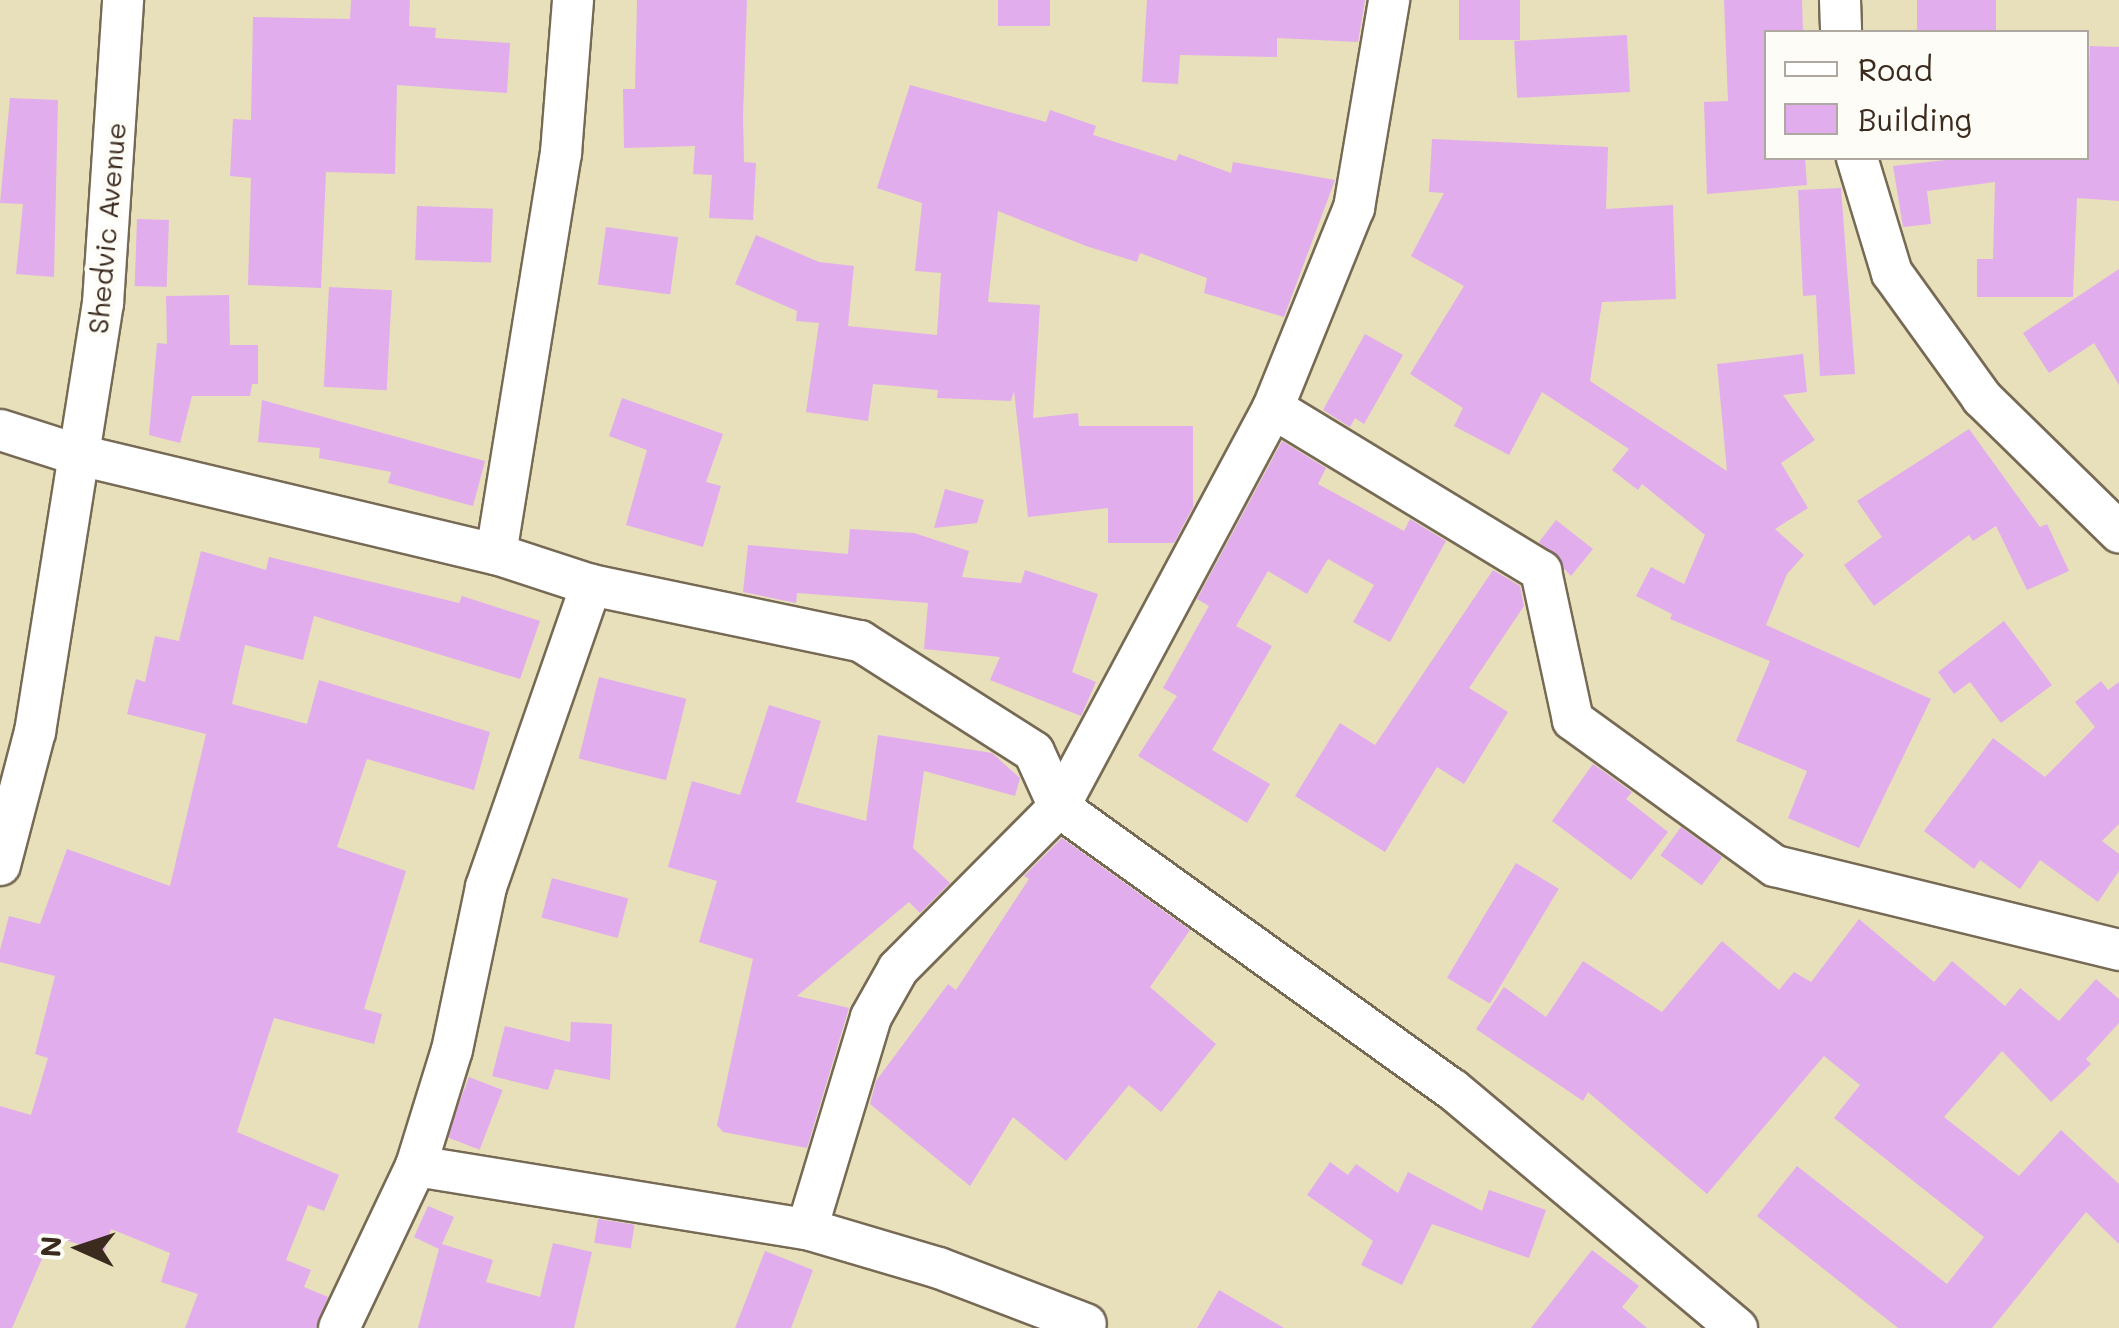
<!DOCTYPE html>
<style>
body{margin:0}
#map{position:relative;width:2119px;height:1328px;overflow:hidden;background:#e7e0bb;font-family:Mali,sans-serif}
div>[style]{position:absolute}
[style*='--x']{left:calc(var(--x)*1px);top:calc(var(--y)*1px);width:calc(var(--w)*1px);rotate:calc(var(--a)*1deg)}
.building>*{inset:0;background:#e2adec;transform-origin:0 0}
.roads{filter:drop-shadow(2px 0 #776a55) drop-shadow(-2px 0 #776a55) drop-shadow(0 2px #776a55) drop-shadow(0 -2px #776a55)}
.minor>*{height:40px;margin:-20px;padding:0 20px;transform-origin:20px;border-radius:20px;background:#fff}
span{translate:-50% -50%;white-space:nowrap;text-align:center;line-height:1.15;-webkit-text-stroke:10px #fdfcf7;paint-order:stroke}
.street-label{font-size:28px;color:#3b2a1e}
.legend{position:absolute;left:1764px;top:30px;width:325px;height:130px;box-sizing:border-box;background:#fdfcf7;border:2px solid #afa8a0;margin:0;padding:12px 18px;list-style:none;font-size:30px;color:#3b2a1e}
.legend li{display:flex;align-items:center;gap:20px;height:50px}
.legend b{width:50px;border:2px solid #afa8a0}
.north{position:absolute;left:30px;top:1198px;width:100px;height:100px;-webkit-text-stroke:8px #fdfcf7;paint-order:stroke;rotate:273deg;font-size:28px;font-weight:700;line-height:40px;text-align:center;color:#3b2a1e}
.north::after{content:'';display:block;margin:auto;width:35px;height:45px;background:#3b2a1e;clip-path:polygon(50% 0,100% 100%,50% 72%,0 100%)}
</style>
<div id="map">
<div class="building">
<i style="clip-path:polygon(351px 0,410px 0,409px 26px,436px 28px,435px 38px,510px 43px,507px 93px,397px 85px,395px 174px,326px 172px,321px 288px,248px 285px,251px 178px,230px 176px,233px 119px,251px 120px,253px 17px,350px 19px)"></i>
<i style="clip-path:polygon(637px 0,747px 0,743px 116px,744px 162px,756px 163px,753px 220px,709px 218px,712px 175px,693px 174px,695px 146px,624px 148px,623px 89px,635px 89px)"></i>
<i style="left:998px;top:0;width:52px;height:26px"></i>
<i style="clip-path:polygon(1147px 0,1365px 0,1358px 42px,1277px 38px,1277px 57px,1180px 55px,1178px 84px,1142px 82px)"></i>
<i style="left:1459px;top:0;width:61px;height:40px"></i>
<i style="clip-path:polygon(1724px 0,1802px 0,1803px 32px,1766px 32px,1766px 158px,1805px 158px,1807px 185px,1707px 194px,1704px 102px,1728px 101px)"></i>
<i style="left:1917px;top:0;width:79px;height:32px"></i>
<i style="left:1627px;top:35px;width:57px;height:113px;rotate:87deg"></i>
<i style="clip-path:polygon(2090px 46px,2119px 47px,2119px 201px,2077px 198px,2073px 297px,1977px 297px,1977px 259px,1993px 259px,1995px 182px,1927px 191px,1931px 224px,1903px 227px,1893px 166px,1963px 158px,2086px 158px)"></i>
<i style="clip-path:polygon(910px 85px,1046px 122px,1050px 110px,1096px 126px,1093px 135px,1176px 161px,1179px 154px,1231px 173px,1233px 162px,1335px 180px,1284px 317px,1204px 293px,1207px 278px,1140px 253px,1137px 262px,1086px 246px,998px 211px,988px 302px,1040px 305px,1033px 418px,1078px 413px,1079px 426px,1193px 426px,1193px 507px,1174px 543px,1108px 543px,1108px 508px,1028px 517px,1014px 391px,1011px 401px,937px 398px,938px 390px,873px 384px,868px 421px,806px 412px,819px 323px,796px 321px,797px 311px,735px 284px,756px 235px,819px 262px,854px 266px,848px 326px,937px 335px,941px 273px,915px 271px,922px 203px,877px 188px)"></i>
<i style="clip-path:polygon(10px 98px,58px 100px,54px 277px,16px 274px,23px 204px,0 203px)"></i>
<i style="clip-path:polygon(1432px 139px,1608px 147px,1606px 209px,1673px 205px,1676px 299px,1602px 302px,1590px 381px,1727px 471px,1717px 364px,1803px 354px,1807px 392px,1783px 395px,1815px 440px,1781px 463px,1808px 508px,1775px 529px,1804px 555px,1787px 574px,1766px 625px,1931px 699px,1859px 848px,1788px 818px,1807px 771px,1736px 741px,1770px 661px,1670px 619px,1672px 614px,1636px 596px,1651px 567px,1684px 584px,1705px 535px,1642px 484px,1638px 490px,1612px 470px,1629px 449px,1542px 392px,1509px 455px,1454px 426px,1463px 408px,1410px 374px,1464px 286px,1411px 256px,1444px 193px,1429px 192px)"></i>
<i style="clip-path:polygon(1841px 188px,1855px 374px,1820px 376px,1816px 295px,1803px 296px,1798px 190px)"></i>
<i style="left:417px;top:206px;width:76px;height:54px;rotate:2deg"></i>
<i style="left:137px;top:219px;width:32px;height:67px;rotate:2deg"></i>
<i style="left:606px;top:227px;width:73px;height:58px;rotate:8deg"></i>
<i style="clip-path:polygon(2119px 269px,2119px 385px,2094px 343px,2049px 373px,2023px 333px)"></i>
<i style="left:329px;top:287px;width:63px;height:100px;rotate:3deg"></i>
<i style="clip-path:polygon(229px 295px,230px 345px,258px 345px,258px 384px,252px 384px,250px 396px,192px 396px,180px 443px,149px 435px,157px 343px,167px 344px,166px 296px)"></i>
<i style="clip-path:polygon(1365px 334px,1403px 355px,1364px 424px,1355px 418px,1350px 427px,1323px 410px)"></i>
<i style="clip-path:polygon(622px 398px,723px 434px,706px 482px,721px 486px,703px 547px,626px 525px,647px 450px,609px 436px)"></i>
<i style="clip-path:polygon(262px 400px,485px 461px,473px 506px,388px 483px,391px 472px,319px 458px,320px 448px,258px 442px)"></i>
<i style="clip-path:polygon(1969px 429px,2040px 527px,2047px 524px,2069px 571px,2027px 590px,1996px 526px,1973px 541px,1969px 535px,1874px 606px,1844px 565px,1882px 537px,1857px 501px)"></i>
<i style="clip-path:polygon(1282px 441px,1326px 468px,1318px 484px,1404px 531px,1410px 519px,1446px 541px,1390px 642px,1353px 622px,1374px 585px,1328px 559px,1307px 594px,1268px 571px,1236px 626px,1272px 646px,1212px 750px,1270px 784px,1247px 823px,1138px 756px,1177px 696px,1163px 688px,1209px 606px,1197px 599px)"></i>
<i style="clip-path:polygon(945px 489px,984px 500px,977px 523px,934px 528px)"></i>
<i style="clip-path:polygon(1556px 520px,1593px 549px,1571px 576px,1539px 542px)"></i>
<i style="clip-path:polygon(850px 529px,914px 533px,969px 551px,962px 577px,1021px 583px,1025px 570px,1098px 594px,1072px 672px,1096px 682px,1081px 716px,990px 680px,1000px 657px,924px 649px,928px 603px,797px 593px,796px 603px,743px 592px,748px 545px,848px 554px)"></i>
<i style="clip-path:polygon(201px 551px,266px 570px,269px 557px,459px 603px,462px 596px,540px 621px,520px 679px,314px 616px,303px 660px,245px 645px,232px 704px,307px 724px,319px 680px,490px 732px,474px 790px,367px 759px,337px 847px,406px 871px,364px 1009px,382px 1014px,374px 1044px,274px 1018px,237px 1132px,339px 1175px,324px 1211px,308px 1205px,286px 1260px,311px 1270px,304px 1287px,328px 1297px,316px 1328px,185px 1328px,198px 1294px,161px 1282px,170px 1253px,111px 1229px,104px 1252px,52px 1236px,12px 1328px,0 1328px,0 1106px,31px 1115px,48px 1058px,35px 1054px,55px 976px,0 962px,0 950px,9px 916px,40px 924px,67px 849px,170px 886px,206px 734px,127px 714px,136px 679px,145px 682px,155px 636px,179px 641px)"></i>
<i style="clip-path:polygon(1493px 570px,1520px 586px,1524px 606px,1469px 688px,1508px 712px,1464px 784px,1437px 767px,1385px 852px,1295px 796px,1340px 723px,1375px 745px)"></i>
<i style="clip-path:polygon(2004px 621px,2052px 685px,2001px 723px,1970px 682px,1954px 694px,1938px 672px)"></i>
<i style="left:599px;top:677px;width:90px;height:84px;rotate:14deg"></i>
<i style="clip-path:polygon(2101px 681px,2108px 690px,2119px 682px,2119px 824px,2102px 841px,2119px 854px,2119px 871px,2098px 902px,2040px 860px,2020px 889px,1980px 860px,1974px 869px,1924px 831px,1993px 738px,2045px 777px,2095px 727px,2075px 702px)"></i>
<i style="clip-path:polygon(769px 705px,821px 721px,796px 802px,866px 821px,878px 735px,992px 753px,1020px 778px,1015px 796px,924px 771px,913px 848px,950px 883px,920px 913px,909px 902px,797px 996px,849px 1008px,807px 1148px,723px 1132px,717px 1125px,753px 959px,699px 942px,717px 881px,668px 867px,692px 781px,740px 795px)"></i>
<i style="clip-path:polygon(1593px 764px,1632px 792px,1626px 799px,1668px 832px,1631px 880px,1552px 821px)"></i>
<i style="left:1681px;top:827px;width:51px;height:35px;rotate:36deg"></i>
<i style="clip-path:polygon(1062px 838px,1190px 930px,1150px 987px,1216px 1044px,1161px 1112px,1129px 1085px,1066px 1161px,1013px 1117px,970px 1186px,870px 1104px,876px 1081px,948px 984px,956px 990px,1029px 879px,1024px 876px)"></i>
<i style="left:1516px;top:863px;width:50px;height:134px;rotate:31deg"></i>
<i style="left:552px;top:878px;width:79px;height:41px;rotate:15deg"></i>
<i style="clip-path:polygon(1859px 919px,1934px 982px,1952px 961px,2005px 1006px,2020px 988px,2059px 1021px,2096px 979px,2119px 999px,2119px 1023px,2086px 1059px,2091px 1064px,2051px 1102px,2002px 1051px,1944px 1117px,2019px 1176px,2061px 1130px,2119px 1184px,2119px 1244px,2086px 1212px,1992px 1328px,1898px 1328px,1757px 1216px,1797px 1166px,1947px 1284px,1984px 1237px,1834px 1118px,1860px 1085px,1824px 1056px,1707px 1194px,1588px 1092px,1583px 1101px,1476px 1029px,1504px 987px,1546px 1017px,1583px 961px,1662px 1012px,1722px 941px,1779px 990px,1794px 972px,1811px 982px)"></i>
<i style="clip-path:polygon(571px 1022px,612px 1024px,610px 1080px,555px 1069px,548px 1090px,492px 1076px,505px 1026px,570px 1042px)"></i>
<i style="left:469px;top:1077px;width:36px;height:64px;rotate:21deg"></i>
<i style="clip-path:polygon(1330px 1162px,1348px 1175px,1356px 1164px,1398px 1193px,1408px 1172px,1482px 1211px,1489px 1190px,1546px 1210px,1529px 1258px,1432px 1224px,1402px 1285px,1361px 1265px,1373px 1241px,1307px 1195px)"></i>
<i style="clip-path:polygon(428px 1206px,454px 1217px,442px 1244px,493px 1260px,486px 1282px,540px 1297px,553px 1243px,592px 1252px,574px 1328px,418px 1328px,439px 1249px,414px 1237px)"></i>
<i style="left:598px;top:1219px;width:37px;height:24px;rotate:9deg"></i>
<i style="clip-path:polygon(1592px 1250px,1639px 1286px,1622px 1307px,1647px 1328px,1531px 1328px)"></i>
<i style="clip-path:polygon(765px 1251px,813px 1270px,791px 1328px,735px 1328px)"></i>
<i style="clip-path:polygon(1219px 1290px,1284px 1328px,1197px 1328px)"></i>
</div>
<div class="roads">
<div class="minor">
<i style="--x:1840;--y:0;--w:32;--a:88"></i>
<i style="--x:1857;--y:158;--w:120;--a:73.1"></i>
<i style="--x:1892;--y:273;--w:154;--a:54.2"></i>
<i style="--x:1982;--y:398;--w:192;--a:44.4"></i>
<i style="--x:1273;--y:408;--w:314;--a:31.3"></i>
<i style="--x:1541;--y:571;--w:152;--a:77.9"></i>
<i style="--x:1573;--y:720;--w:249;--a:35.9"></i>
<i style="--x:1775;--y:866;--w:354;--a:13.7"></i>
<i style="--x:0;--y:430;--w:79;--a:17.7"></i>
<i style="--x:75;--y:454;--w:433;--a:13.4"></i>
<i style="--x:496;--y:554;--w:100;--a:18.1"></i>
<i style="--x:591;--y:585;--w:275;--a:11.8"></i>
<i style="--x:860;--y:641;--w:206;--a:32.5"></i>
<i style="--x:1034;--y:752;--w:60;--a:65.6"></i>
<i style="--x:1059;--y:807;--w:484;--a:35.7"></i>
<i style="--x:1452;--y:1089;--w:372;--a:40"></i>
<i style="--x:496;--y:554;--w:406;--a:-80.8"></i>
<i style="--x:561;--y:153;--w:153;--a:-85.5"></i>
<i style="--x:0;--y:865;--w:138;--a:-75.3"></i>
<i style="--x:35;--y:732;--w:434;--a:-81"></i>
<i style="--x:103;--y:303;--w:304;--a:-86.2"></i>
<i style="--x:416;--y:1166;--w:396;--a:9.2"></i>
<i style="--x:807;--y:1229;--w:138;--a:16.5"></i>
<i style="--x:939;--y:1268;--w:157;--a:20.9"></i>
<i style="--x:807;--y:1229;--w:221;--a:-73.2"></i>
<i style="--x:871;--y:1017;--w:55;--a:-60.6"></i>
<i style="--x:898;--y:969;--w:228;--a:-45.2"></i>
<i style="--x:1059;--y:807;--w:453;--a:-61.8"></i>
<i style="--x:1273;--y:408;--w:216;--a:-68"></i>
<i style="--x:1354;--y:208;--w:211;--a:-80.4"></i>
<i style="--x:339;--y:1328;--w:179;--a:-64.6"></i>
<i style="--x:416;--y:1166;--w:121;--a:-72.8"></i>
<i style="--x:452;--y:1050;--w:167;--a:-78.2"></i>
<i style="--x:486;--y:887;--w:320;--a:-70.8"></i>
</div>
</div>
<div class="street-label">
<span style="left:106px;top:228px;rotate:-85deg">Shedvic Avenue</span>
</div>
<ul class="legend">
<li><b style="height:12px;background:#fff"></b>Road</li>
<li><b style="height:28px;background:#e2adec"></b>Building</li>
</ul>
<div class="north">N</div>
</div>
